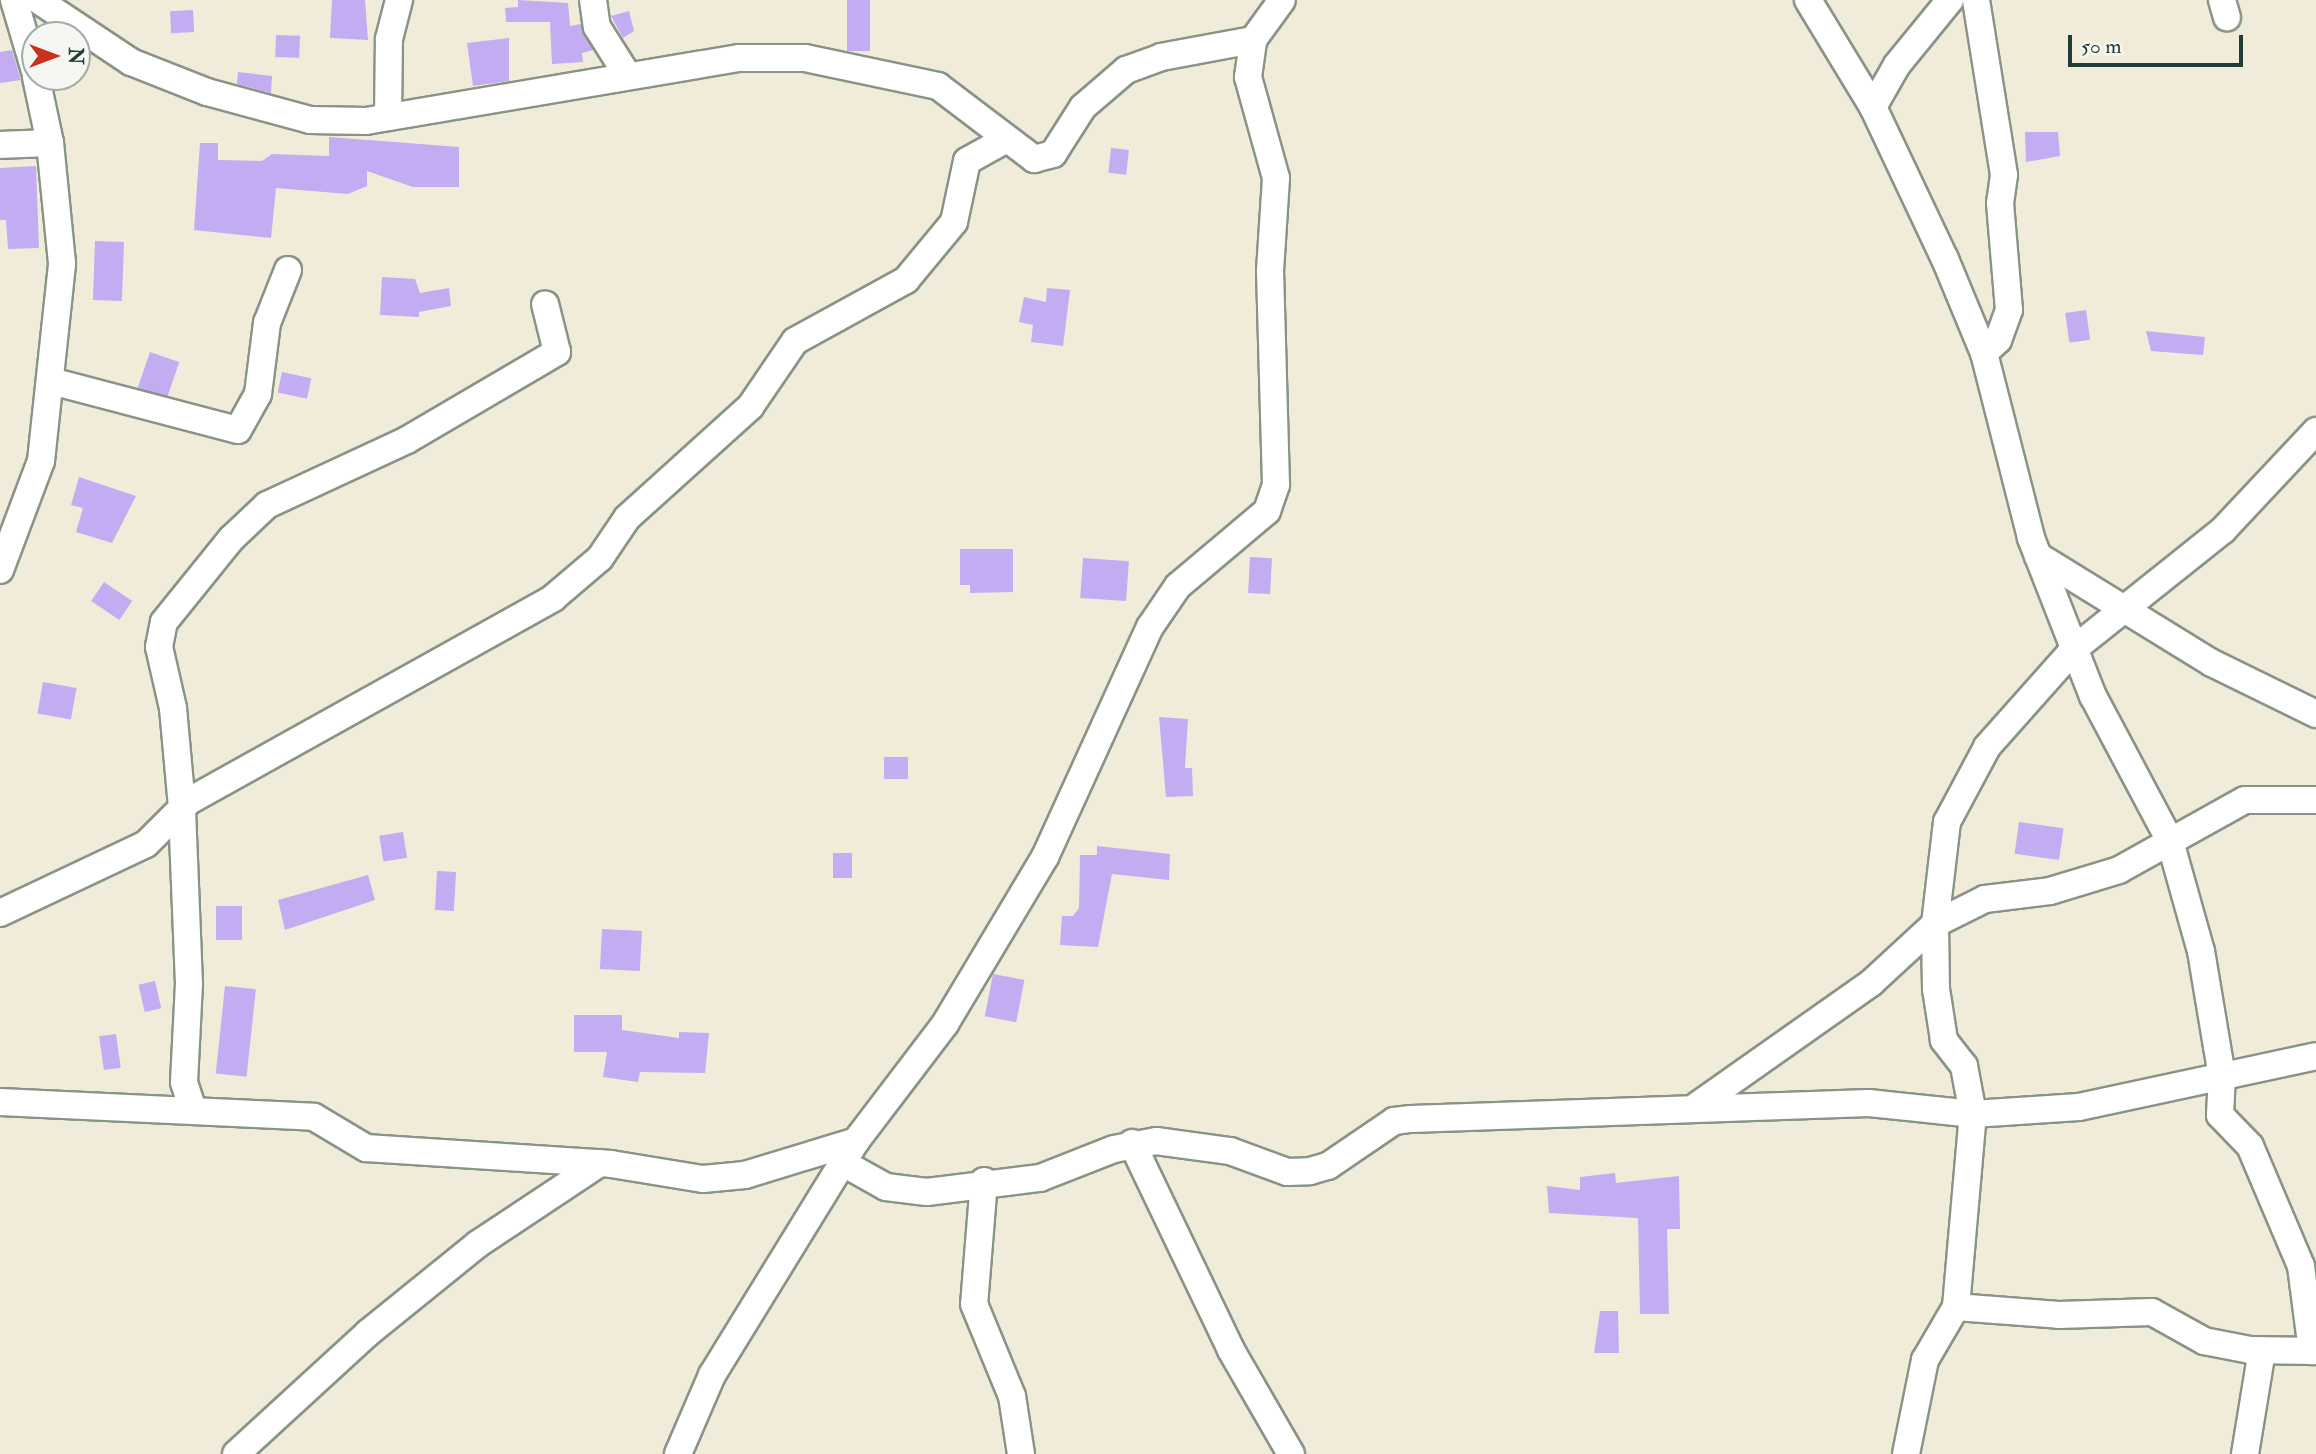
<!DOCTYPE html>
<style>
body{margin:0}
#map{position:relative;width:2316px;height:1454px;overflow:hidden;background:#f0ecd9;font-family:"IM FELL Double Pica",serif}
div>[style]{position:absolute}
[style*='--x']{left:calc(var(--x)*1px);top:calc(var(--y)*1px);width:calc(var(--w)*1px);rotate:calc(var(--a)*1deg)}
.building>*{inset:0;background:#c3acf1;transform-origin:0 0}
.roads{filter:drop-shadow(2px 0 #889486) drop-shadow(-2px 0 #889486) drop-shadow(0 2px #889486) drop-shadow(0 -2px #889486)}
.minor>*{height:26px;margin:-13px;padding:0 13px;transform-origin:13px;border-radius:13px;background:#fff}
span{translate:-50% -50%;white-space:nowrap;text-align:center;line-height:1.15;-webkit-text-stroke:6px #f6f6f2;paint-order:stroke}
.north{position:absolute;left:21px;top:21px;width:70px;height:70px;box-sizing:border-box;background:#f6f6f2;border:2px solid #a0aca6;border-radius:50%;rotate:90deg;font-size:19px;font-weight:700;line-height:28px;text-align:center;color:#1f3d34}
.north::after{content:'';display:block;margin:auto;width:24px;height:32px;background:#c8321e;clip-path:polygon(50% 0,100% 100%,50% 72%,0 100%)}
.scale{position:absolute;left:2068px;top:35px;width:175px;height:32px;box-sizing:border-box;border:4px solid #1f3d34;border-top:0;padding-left:9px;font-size:21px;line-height:24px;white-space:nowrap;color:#1f3d34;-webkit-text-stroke:5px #f6f6f2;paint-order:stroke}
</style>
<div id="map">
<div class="building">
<i style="clip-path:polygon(332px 0,365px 0,368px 40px,330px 38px)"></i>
<i style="clip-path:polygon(518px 0,568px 3px,570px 26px,581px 24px,593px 50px,582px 53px,583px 62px,552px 64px,550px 22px,506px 22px,505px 8px,518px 7px)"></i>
<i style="left:847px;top:0;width:23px;height:51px"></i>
<i style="left:193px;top:10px;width:22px;height:23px;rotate:87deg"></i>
<i style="clip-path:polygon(629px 11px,634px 31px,623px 38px,611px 16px)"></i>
<i style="left:276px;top:35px;width:24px;height:22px;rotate:2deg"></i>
<i style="clip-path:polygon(509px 38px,509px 81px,473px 86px,467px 43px)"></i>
<i style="clip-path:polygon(12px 50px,21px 80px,0 83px,0 52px)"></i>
<i style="clip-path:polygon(238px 72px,272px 76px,271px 93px,237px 84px)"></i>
<i style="clip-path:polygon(2025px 132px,2058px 132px,2060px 156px,2026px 162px)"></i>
<i style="clip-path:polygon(329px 137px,459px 147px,459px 187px,413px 187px,367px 171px,367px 186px,348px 194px,276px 188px,271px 238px,194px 230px,200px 143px,218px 143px,218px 160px,262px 161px,272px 154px,329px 156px)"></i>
<i style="left:1111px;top:148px;width:18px;height:25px;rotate:6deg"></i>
<i style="clip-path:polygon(36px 166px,39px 248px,8px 249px,6px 220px,0 220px,0 168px)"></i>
<i style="left:95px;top:241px;width:29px;height:59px;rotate:2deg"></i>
<i style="clip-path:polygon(382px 277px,415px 279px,420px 293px,449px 288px,451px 306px,419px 312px,419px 317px,380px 315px)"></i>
<i style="clip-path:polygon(1047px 288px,1070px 290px,1063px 346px,1031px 342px,1033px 325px,1019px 322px,1024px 297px,1046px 302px)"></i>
<i style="left:2086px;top:310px;width:30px;height:21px;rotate:82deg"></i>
<i style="clip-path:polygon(2146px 331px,2205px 337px,2203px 355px,2151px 351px)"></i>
<i style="left:150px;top:352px;width:31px;height:38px;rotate:19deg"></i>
<i style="left:282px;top:372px;width:30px;height:21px;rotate:12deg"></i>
<i style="clip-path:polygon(79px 477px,136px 496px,112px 543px,76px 532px,83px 508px,71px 505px)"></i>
<i style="clip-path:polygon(960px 549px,1013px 549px,1013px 592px,970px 593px,970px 585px,960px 585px)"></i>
<i style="left:1250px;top:557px;width:22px;height:36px;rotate:3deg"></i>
<i style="left:1083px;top:558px;width:46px;height:40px;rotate:4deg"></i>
<i style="left:104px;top:582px;width:34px;height:23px;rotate:34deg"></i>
<i style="left:43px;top:682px;width:34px;height:32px;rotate:10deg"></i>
<i style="clip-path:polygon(1159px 717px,1188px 719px,1185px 768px,1192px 768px,1193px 796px,1166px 797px)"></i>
<i style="left:884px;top:757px;width:24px;height:22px"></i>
<i style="left:2019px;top:822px;width:45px;height:32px;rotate:8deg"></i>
<i style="left:403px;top:832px;width:26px;height:24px;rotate:81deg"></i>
<i style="clip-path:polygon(1097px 846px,1170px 854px,1169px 880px,1112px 874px,1098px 947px,1060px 945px,1062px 916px,1073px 916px,1079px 908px,1080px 855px,1097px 855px)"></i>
<i style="left:852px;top:853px;width:25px;height:19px;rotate:90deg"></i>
<i style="left:437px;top:871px;width:19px;height:39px;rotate:3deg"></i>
<i style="clip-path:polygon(368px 875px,375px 900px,285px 930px,278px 900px)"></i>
<i style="left:242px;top:906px;width:34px;height:26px;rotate:90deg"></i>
<i style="left:602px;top:929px;width:40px;height:40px;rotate:3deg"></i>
<i style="left:993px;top:974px;width:32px;height:43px;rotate:11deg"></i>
<i style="left:155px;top:981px;width:28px;height:17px;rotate:77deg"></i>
<i style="left:225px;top:986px;width:31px;height:88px;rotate:6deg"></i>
<i style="clip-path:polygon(574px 1015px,622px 1015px,622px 1030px,679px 1038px,679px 1032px,709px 1033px,705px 1073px,640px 1072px,638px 1082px,603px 1077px,607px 1052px,574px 1052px)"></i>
<i style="left:116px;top:1034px;width:34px;height:17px;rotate:82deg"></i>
<i style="clip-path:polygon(1615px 1173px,1616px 1183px,1679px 1176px,1680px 1229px,1667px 1229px,1669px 1314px,1640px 1314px,1638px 1218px,1549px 1213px,1547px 1186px,1580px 1190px,1580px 1177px)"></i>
<i style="clip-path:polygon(1600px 1311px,1618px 1311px,1619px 1353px,1594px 1353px)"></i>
</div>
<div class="roads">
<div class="minor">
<i style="--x:14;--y:0;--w:74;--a:73.5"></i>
<i style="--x:38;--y:0;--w:112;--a:33.7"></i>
<i style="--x:131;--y:62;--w:82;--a:21.5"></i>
<i style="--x:207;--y:92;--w:107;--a:15.2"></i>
<i style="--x:310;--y:120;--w:56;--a:1"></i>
<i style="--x:366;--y:121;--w:378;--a:-9.6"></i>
<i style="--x:739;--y:58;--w:66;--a:0"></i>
<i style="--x:805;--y:58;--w:136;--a:11.9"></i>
<i style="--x:938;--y:86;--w:121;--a:37.2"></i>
<i style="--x:1034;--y:159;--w:20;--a:-15"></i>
<i style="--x:1053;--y:154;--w:56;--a:-57.4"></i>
<i style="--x:1083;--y:107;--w:57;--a:-40.7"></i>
<i style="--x:1126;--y:70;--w:37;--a:-20"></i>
<i style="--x:1161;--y:57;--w:94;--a:-10.5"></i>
<i style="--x:593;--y:0;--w:27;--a:82"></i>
<i style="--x:597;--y:27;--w:58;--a:57.7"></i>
<i style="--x:1808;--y:0;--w:125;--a:58.7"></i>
<i style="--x:1873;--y:107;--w:168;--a:64.7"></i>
<i style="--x:1945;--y:259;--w:102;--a:67.5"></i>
<i style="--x:1984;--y:353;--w:191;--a:75.7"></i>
<i style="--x:2031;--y:538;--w:170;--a:68.6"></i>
<i style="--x:2093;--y:696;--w:164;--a:62"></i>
<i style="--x:2170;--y:841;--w:114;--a:74.3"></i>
<i style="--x:2201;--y:951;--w:127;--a:80.5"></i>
<i style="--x:2222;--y:1076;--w:39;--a:93"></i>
<i style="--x:2220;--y:1115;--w:43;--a:45.9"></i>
<i style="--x:2250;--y:1146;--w:130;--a:67"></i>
<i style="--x:2301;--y:1266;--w:86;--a:82.6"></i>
<i style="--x:1976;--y:0;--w:177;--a:80.9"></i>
<i style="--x:2004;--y:175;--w:28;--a:98"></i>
<i style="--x:2000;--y:203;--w:107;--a:85.2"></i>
<i style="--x:2009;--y:310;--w:32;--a:110"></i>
<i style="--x:1998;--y:340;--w:19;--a:137"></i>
<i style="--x:2222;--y:0;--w:18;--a:74"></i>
<i style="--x:1873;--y:107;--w:48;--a:-60.3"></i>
<i style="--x:1897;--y:65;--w:84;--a:-50.8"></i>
<i style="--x:388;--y:117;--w:78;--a:-89.3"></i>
<i style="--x:389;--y:39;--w:40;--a:-75.6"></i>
<i style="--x:0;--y:145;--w:50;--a:-2.3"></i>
<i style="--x:51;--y:381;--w:193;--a:14.7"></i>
<i style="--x:238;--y:430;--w:41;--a:-60.9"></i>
<i style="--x:258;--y:394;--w:72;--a:-82.8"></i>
<i style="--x:267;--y:323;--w:57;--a:-68.4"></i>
<i style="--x:2038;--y:556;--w:204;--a:31.6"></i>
<i style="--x:2212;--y:663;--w:116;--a:26.1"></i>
<i style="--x:0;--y:570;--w:116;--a:-69.4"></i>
<i style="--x:41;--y:461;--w:199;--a:-83.9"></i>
<i style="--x:62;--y:263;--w:121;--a:-95.7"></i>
<i style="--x:50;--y:143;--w:67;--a:-102"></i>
<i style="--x:0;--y:913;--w:161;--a:-25.3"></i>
<i style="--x:146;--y:844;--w:61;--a:-45"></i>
<i style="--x:189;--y:801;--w:417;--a:-29.1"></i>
<i style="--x:553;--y:598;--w:62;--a:-40.4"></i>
<i style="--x:600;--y:558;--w:48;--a:-56"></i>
<i style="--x:627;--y:518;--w:166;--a:-42.1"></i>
<i style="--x:750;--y:407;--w:80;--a:-55.7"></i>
<i style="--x:795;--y:341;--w:127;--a:-28.8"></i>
<i style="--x:906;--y:280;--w:75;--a:-50.4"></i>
<i style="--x:954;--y:222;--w:62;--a:-78"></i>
<i style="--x:967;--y:161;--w:43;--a:-28.9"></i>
<i style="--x:0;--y:1102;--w:314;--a:2.7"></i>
<i style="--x:314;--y:1117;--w:61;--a:30.8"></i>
<i style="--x:366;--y:1148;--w:246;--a:3.7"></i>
<i style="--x:611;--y:1164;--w:93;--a:9.3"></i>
<i style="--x:703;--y:1179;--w:42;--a:-5.4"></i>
<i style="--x:745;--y:1175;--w:116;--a:-17"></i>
<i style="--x:1698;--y:1105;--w:212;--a:-35.2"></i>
<i style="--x:1871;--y:983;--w:87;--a:-42.7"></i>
<i style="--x:1935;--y:924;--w:56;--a:-26.6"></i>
<i style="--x:1985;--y:899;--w:65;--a:-7"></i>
<i style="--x:2050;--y:891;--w:72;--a:-16.9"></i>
<i style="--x:2119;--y:870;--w:144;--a:-29.1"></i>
<i style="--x:2245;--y:800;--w:71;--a:0"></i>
<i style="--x:193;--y:1110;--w:29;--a:-108"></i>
<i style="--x:184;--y:1082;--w:98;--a:-87.1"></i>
<i style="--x:189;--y:984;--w:177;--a:-92.3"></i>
<i style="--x:182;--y:807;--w:99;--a:-95.2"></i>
<i style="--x:173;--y:708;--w:63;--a:-102.9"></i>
<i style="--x:159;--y:647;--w:25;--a:-79"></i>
<i style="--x:164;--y:622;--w:107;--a:-51.1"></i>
<i style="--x:231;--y:539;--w:50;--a:-43.4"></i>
<i style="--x:267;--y:505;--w:154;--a:-24.9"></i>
<i style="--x:407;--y:440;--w:174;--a:-30.4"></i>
<i style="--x:557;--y:352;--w:49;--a:-104"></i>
<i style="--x:1132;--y:1143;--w:229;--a:64.4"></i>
<i style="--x:1231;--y:1350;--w:120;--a:60"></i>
<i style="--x:843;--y:1163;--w:49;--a:29.2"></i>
<i style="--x:886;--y:1187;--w:41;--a:7"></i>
<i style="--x:927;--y:1192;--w:114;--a:-7.1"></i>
<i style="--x:1040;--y:1178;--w:79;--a:-21.4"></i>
<i style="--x:1114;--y:1149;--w:43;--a:-10.8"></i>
<i style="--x:1156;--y:1141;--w:75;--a:7.7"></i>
<i style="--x:1230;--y:1151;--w:61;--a:20.2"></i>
<i style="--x:1287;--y:1172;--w:23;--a:-2"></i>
<i style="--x:1310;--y:1171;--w:19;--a:-16"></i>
<i style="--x:1328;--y:1166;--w:80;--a:-34.3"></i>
<i style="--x:1394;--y:1121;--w:17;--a:-7"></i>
<i style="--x:1411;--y:1119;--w:458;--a:-2"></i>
<i style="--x:1869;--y:1103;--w:105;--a:6"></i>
<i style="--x:1973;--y:1114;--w:49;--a:-100.6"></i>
<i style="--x:1964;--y:1066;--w:33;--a:-128"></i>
<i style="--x:1944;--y:1040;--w:52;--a:-98.9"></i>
<i style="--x:1936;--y:989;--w:65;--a:-90.9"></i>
<i style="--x:1935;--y:924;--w:103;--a:-83.3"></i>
<i style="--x:1947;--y:822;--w:85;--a:-61.9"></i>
<i style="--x:1987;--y:747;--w:131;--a:-48.4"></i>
<i style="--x:2074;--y:649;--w:191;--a:-38.6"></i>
<i style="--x:2223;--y:530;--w:136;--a:-46.8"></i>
<i style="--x:984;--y:1181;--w:123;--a:94.6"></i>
<i style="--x:974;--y:1304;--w:100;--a:67.6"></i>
<i style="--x:1012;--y:1396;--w:59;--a:81.2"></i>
<i style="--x:1956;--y:1307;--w:103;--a:4.4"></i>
<i style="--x:2059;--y:1315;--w:93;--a:-1.8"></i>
<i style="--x:2152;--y:1312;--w:60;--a:29.1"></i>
<i style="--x:2204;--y:1341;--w:47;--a:11.1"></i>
<i style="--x:2250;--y:1350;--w:66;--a:0.9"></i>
<i style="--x:236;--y:1454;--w:179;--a:-42.5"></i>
<i style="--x:368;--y:1333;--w:141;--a:-39"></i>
<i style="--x:478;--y:1244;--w:146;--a:-33.6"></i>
<i style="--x:678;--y:1454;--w:86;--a:-66.7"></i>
<i style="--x:712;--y:1375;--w:275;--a:-58.4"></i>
<i style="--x:856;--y:1141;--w:147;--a:-52.7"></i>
<i style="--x:945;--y:1024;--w:195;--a:-59.1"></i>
<i style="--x:1045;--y:857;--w:253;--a:-65.5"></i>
<i style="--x:1150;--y:627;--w:50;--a:-55.7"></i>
<i style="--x:1178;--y:586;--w:116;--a:-40.1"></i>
<i style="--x:1267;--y:511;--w:28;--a:-71"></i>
<i style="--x:1276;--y:485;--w:214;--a:-91.6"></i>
<i style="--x:1270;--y:271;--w:93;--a:-86.3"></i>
<i style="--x:1276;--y:178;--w:105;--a:-105.5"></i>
<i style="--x:1248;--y:77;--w:37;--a:-82"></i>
<i style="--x:1253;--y:40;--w:49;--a:-54.1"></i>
<i style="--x:1906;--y:1454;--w:96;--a:-78.6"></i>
<i style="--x:1925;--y:1360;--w:61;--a:-59.7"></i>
<i style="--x:1956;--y:1307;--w:194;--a:-85"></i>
<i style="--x:1973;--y:1114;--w:106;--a:-3.8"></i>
<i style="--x:2079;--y:1107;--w:242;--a:-12.1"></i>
<i style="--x:2245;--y:1454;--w:105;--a:-80.7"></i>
</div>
</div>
<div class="north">N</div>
<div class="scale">50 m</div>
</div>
